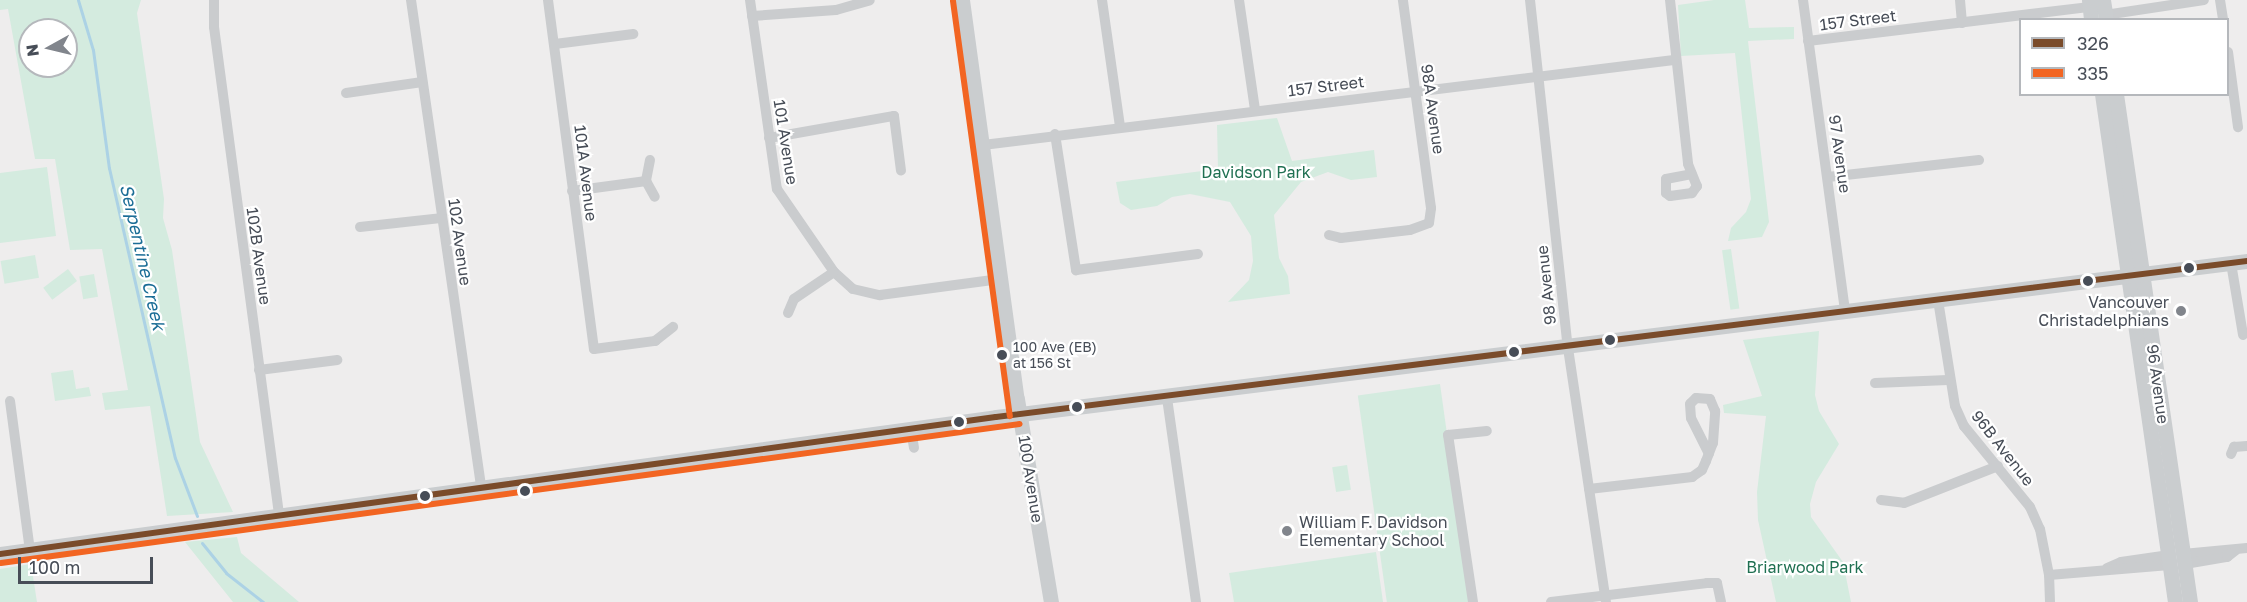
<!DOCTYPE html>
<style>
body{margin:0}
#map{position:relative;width:2247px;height:602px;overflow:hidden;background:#eeeded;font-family:"Golos Text",sans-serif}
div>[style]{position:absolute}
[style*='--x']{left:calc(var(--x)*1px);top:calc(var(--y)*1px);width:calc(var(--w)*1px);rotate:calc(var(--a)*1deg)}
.green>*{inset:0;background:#d4ebdf;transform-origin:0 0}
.stream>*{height:3px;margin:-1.5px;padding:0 1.5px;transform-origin:1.5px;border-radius:1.5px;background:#acd2e5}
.minor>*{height:10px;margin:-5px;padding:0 5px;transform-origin:5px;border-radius:5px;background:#caccce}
.secondary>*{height:15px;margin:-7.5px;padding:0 7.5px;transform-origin:7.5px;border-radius:7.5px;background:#cacdcf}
.bus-1>*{height:6px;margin:-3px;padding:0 3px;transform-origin:3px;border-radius:3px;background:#7a4b2a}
.bus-2>*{height:6px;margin:-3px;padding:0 3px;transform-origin:3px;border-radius:3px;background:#f26522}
.dots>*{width:16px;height:16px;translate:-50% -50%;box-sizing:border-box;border:3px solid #fff;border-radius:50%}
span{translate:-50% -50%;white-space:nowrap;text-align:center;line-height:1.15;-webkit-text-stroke:4.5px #fff;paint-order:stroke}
.bus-label{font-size:14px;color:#474d57}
.left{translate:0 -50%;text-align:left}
.street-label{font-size:16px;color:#474d57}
.park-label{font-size:16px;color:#207052}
.poi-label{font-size:16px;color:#474d57}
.right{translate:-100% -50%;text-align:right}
.water-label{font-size:18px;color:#1b6d96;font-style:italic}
.legend{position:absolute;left:2019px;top:18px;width:210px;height:78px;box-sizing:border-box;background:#fff;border:2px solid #b5b8bc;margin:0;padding:8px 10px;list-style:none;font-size:18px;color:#474d57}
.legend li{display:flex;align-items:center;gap:12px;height:30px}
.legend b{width:30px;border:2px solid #b5b8bc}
.north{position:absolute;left:18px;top:18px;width:60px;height:60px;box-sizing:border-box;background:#fff;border:2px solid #b5b8bc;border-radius:50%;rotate:262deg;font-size:16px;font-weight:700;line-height:24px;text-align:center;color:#474d57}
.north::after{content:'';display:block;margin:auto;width:21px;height:27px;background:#81858c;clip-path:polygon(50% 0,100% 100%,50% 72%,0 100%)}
.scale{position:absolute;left:18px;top:557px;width:135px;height:27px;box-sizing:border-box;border:3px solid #474d57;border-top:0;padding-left:8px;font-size:18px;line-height:21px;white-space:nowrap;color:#474d57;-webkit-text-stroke:4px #fff;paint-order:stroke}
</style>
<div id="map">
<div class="green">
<i style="clip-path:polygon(evenodd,0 0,141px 0,137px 13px,164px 199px,163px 218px,172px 250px,200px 442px,233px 512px,167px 516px,150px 406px,105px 410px,102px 393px,128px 390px,102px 249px,70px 250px,55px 159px,35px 159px,8px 9px,0 10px,0 0,30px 30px,66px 30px,66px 66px,30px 66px,30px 30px)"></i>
<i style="clip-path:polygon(1714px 0,1745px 0,1749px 28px,1794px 27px,1794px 39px,1748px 41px,1769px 222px,1762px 237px,1728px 241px,1731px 228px,1746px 212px,1751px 199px,1735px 53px,1681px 56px,1678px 5px)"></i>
<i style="clip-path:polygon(1277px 118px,1292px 161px,1374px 150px,1377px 177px,1351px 180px,1328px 172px,1301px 182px,1274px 215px,1279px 258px,1288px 276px,1290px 294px,1228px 302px,1249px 280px,1253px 261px,1251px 236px,1230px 202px,1190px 194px,1172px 197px,1157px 206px,1131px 210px,1120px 203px,1116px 182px,1218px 169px,1217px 125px)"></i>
<i style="clip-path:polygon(47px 167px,56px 236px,0 243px,0 173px)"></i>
<i style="left:1731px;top:249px;width:60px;height:9px;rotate:82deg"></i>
<i style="left:35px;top:255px;width:23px;height:35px;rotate:80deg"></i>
<i style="left:68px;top:269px;width:15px;height:31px;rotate:53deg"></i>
<i style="left:94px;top:274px;width:23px;height:15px;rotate:80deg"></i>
<i style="clip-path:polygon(1819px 331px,1815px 395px,1819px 411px,1839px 444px,1816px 482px,1810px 504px,1811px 517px,1843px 562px,1851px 602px,1776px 602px,1758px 520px,1757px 492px,1766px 416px,1724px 413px,1723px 405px,1762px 396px,1743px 340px)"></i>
<i style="clip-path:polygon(73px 370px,76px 389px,89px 387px,91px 396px,55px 401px,51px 373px)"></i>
<i style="left:1440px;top:384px;width:220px;height:83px;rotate:82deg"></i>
<i style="left:1347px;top:465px;width:25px;height:15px;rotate:81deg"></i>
<i style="clip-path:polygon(237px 537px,241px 553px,299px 602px,233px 602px,185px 542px)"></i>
<i style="clip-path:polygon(1376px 552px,1383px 602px,1234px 602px,1229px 573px)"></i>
<i style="clip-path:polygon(31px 564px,37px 602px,0 602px,0 569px)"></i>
</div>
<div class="stream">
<i style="--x:78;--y:0;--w:52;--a:73.3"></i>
<i style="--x:93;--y:50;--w:119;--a:82.3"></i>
<i style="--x:109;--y:168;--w:297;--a:77.2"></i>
<i style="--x:175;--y:458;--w:62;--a:69.2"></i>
<i style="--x:202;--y:543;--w:38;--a:51"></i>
<i style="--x:226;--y:573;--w:47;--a:38.1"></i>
</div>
<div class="minor">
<i style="--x:214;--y:0;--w:27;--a:90"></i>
<i style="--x:214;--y:27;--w:492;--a:82.4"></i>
<i style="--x:411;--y:0;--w:493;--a:81.8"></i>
<i style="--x:548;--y:0;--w:352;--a:82.5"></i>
<i style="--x:594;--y:349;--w:62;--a:-7.5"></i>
<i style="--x:655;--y:341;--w:23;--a:-38"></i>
<i style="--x:750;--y:0;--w:191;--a:81.9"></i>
<i style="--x:777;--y:189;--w:101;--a:55.5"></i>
<i style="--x:834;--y:272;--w:25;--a:42"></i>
<i style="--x:853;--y:289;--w:28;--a:13"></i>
<i style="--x:880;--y:295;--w:121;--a:-7.6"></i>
<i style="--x:1102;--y:0;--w:127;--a:81.9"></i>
<i style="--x:1239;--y:0;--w:111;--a:81.7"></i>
<i style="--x:1530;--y:0;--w:350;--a:83.8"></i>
<i style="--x:1568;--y:348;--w:257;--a:81.5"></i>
<i style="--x:1670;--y:0;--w:165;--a:83.7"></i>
<i style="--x:1688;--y:164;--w:24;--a:68"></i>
<i style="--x:1697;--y:186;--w:9;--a:126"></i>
<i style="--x:1692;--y:193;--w:22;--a:172"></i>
<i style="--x:1670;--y:196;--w:5;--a:-143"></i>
<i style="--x:1666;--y:193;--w:14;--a:-90"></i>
<i style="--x:1666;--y:179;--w:26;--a:-11"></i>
<i style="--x:1803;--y:0;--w:315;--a:82.3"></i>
<i style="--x:1960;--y:0;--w:23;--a:85"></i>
<i style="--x:2220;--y:0;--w:20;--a:81"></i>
<i style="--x:2105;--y:15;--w:100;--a:-8.6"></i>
<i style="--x:752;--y:16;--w:84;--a:-4.1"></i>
<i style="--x:836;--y:10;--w:35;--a:-16"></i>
<i style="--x:1808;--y:41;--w:284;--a:-6.9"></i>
<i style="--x:555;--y:44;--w:79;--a:-7.3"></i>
<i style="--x:2228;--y:52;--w:76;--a:82.4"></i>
<i style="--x:346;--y:93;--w:77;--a:-8.2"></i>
<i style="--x:1055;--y:134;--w:138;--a:81.2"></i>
<i style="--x:1076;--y:270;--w:123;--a:-7.5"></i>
<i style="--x:769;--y:138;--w:127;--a:-10"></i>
<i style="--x:894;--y:116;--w:55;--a:82.7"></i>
<i style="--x:983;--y:145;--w:696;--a:-7.01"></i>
<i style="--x:650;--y:160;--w:21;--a:101"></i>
<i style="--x:646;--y:181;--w:18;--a:61"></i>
<i style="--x:1828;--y:177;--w:152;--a:-6.4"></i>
<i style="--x:572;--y:191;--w:75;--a:-7.7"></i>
<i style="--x:360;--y:227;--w:81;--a:-6.3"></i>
<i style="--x:1329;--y:235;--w:12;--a:14"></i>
<i style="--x:1341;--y:238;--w:69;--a:-6.6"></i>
<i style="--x:1410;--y:230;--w:20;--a:-20"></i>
<i style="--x:1429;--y:223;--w:15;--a:-82"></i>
<i style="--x:1431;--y:208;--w:210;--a:-97.7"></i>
<i style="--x:2231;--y:263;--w:73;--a:80.5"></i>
<i style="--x:1938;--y:300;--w:107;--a:80.9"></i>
<i style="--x:1955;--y:406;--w:22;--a:66"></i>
<i style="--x:1964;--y:426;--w:104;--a:50.8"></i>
<i style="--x:2030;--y:507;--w:24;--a:66"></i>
<i style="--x:2040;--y:529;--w:47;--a:78.9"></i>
<i style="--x:788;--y:313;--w:15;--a:-67"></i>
<i style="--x:794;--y:299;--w:48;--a:-34"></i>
<i style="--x:259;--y:370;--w:79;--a:-7.3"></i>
<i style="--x:1875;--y:383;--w:73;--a:-2.4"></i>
<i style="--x:1167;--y:398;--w:206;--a:81.9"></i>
<i style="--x:10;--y:401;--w:150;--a:82.4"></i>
<i style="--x:911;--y:429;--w:19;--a:81"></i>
<i style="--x:2231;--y:454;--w:8;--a:-67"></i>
<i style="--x:2234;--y:447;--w:13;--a:-4"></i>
<i style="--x:1589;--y:489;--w:104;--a:-6.6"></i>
<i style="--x:1692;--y:477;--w:12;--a:-35"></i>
<i style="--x:1702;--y:470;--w:10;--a:-66"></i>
<i style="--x:1706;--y:461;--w:19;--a:-69"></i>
<i style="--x:1713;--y:443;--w:32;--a:-86"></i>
<i style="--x:1715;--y:411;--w:13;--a:-113"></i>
<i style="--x:1710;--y:399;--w:14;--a:-176"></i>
<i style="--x:1696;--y:398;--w:8;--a:135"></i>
<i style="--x:1690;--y:404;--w:14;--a:86"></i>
<i style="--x:1691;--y:418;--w:40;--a:63.4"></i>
<i style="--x:1881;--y:500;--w:23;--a:7"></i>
<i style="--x:1904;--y:503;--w:101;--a:-21.5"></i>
<i style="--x:2183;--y:554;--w:64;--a:-5.4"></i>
<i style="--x:2185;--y:564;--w:43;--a:-9.5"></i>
<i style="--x:2227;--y:557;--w:11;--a:-38"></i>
<i style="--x:2107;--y:568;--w:15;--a:-23"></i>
<i style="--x:2121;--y:562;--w:49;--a:-8.3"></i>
<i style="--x:1473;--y:602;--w:169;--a:-98.5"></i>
<i style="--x:1448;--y:435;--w:39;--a:-6"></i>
<i style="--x:1551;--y:602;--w:157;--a:-6.9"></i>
<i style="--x:1707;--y:583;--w:10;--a:0"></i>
<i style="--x:1717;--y:583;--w:19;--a:78"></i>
<i style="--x:2050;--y:602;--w:27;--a:-92"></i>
<i style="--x:2049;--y:575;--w:121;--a:-4.7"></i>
</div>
<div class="secondary">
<i style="--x:962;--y:0;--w:403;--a:82.2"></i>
<i style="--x:1017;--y:399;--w:206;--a:80.5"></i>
<i style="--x:2089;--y:0;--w:20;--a:84"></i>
<i style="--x:2103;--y:0;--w:20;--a:81"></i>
<i style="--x:2102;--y:94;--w:513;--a:81.82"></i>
<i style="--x:2116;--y:94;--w:513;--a:81.71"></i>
<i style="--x:0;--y:554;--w:1005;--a:-7.83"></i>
<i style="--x:996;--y:417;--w:1261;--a:-7.11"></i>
</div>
<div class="bus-1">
<i style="--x:0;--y:554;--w:1005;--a:-7.83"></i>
<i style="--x:996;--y:417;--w:1261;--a:-7.11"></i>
</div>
<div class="bus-2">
<i style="--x:953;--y:1;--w:419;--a:82.2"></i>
<i style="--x:1;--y:563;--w:1028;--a:-7.77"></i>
</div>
<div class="dots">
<i style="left:2189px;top:268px;background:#474d57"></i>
<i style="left:2088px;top:281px;background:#474d57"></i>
<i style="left:2181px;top:311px;background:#81858c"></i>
<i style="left:1610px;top:340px;background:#474d57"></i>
<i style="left:1514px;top:352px;background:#474d57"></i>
<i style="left:1002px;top:355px;background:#474d57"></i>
<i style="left:1077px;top:407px;background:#474d57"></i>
<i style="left:959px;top:422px;background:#474d57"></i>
<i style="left:525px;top:491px;background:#474d57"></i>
<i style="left:425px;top:496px;background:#474d57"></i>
<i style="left:1287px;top:531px;background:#81858c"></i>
</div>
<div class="bus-label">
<span class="left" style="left:1013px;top:355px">100 Ave (EB)<br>at 156 St</span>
</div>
<div class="street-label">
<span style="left:1858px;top:20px;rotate:-7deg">157 Street</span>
<span style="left:1326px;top:86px;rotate:-7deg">157 Street</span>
<span style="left:1433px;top:109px;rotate:82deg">98A Avenue</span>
<span style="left:786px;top:142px;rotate:81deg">101 Avenue</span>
<span style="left:1840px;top:154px;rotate:82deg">97 Avenue</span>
<span style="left:586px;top:173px;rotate:83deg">101A Avenue</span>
<span style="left:460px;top:242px;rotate:82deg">102 Avenue</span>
<span style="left:259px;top:256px;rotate:82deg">102B Avenue</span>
<span style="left:1546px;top:285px;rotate:-96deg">98 Avenue</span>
<span style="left:2158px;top:384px;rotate:82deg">96 Avenue</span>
<span style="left:2003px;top:448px;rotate:52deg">96B Avenue</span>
<span style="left:1031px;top:479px;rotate:81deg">100 Avenue</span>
</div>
<div class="park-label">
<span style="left:1256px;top:172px">Davidson Park</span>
<span style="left:1805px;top:567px">Briarwood Park</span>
</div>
<div class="poi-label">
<span class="right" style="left:2169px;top:311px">Vancouver<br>Christadelphians</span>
<span class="left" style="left:1299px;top:531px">William F. Davidson<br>Elementary School</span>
</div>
<div class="water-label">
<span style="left:143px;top:257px;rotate:77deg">Serpentine Creek</span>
</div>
<ul class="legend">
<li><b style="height:8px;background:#7a4b2a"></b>326</li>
<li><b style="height:8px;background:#f26522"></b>335</li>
</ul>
<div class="north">N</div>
<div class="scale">100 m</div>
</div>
